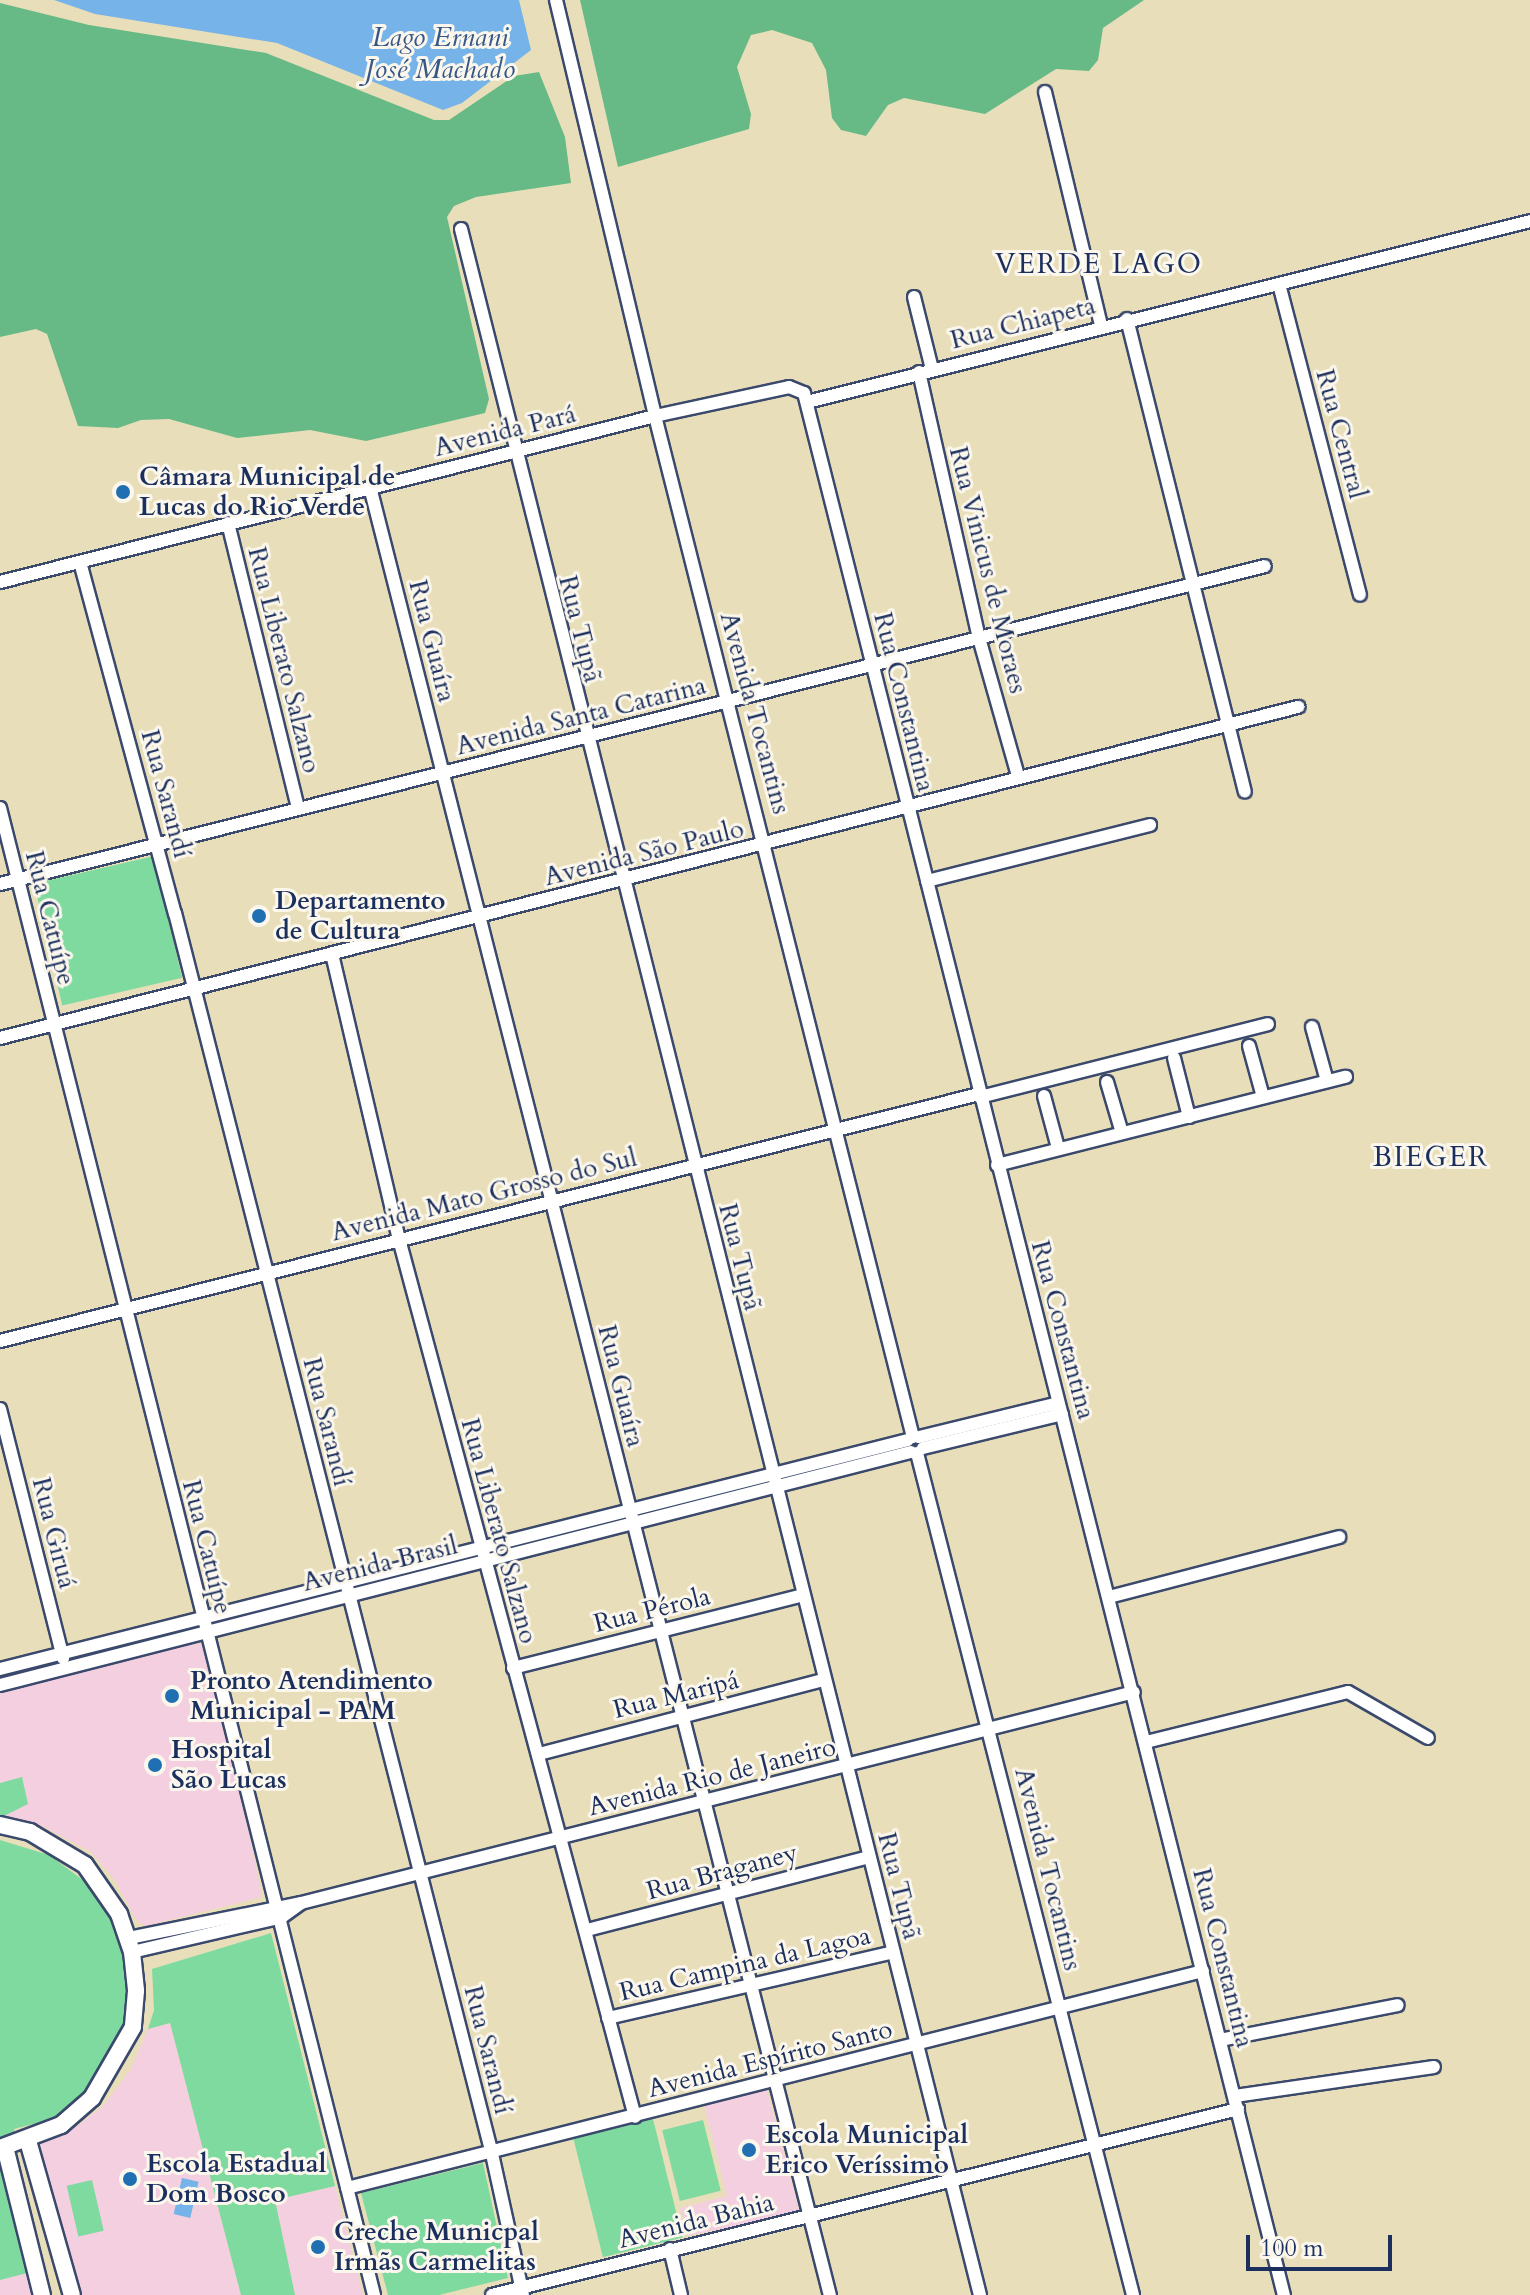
<!DOCTYPE html>
<meta charset="utf-8">
<style>
body{margin:0}
#map{position:relative;width:1530px;height:2295px;overflow:hidden;background:#e9deba;font-family:Cardo,serif}
div>[style]{position:absolute}
[style*='--x']{left:calc(var(--x)*1px);top:calc(var(--y)*1px);width:calc(var(--w)*1px);rotate:calc(var(--a)*1deg)}
.built>*{inset:0;background:#f3cfe0}
.green>*{inset:0;background:#7fdaa0;transform-origin:0 0}
.forest>*{inset:0;background:#67ba86}
.water>*{inset:0;background:#75b3e8;transform-origin:0 0}
.roads{filter:drop-shadow(2px 0 #3a496c) drop-shadow(-2px 0 #3a496c) drop-shadow(0 2px #3a496c) drop-shadow(0 -2px #3a496c)}
.minor>*{height:12px;margin:-6px;padding:0 6px;transform-origin:6px;border-radius:6px;background:#fff}
.major>*{height:16px;margin:-8px;padding:0 8px;transform-origin:8px;border-radius:8px;background:#fff}
.dots>*{width:22px;height:22px;translate:-50% -50%;box-sizing:border-box;border:4px solid #fbf7ec;border-radius:50%}
span{translate:-50% -50%;white-space:nowrap;text-align:center;line-height:1.15;-webkit-text-stroke:6px #fbf7ec;paint-order:stroke}
.street-label{font-size:26px;color:#1b2f5e}
.poi-label{font-size:26px;color:#1b2f5e;font-weight:700}
.left{translate:0 -50%;text-align:left}
.water-label{font-size:28px;color:#365787;font-style:italic}
.neighbourhood-label{font-size:28px;color:#1b2f5e;letter-spacing:2px}
.scale{position:absolute;left:1246px;top:2235px;width:146px;height:36px;box-sizing:border-box;border:4px solid #1b2f5e;border-top:0;padding-left:10px;font-size:24px;line-height:28px;white-space:nowrap;color:#1b2f5e;-webkit-text-stroke:6px #fbf7ec;paint-order:stroke}
</style>
<div id="map">
<div class="built">
<i style="clip-path:polygon(196px 1640px,202px 1645px,237px 1772px,262px 1897px,146px 1926px,137px 1921px,114px 1879px,91px 1852px,40px 1825px,0 1819px,0 1690px)"></i>
<i style="clip-path:polygon(170px 2023px,241px 2295px,81px 2295px,39px 2145px,73px 2129px,104px 2105px,131px 2069px,148px 2029px)"></i>
<i style="clip-path:polygon(767px 2090px,800px 2213px,687px 2236px,680px 2208px,727px 2196px,704px 2105px)"></i>
<i style="clip-path:polygon(0 2163px,33px 2295px,0 2295px)"></i>
<i style="clip-path:polygon(335px 2186px,363px 2295px,295px 2295px,275px 2200px)"></i>
</div>
<div class="green">
<i style="left:154px;top:856px;width:125px;height:123px;rotate:77deg"></i>
<i style="clip-path:polygon(22px 1777px,28px 1804px,0 1818px,0 1783px)"></i>
<i style="clip-path:polygon(0 1840px,49px 1855px,87px 1883px,110px 1913px,129px 1960px,129px 2027px,105px 2074px,69px 2113px,35px 2133px,33px 2124px,14px 2129px,17px 2140px,0 2143px)"></i>
<i style="clip-path:polygon(271px 1933px,335px 2186px,275px 2200px,295px 2295px,241px 2295px,170px 2023px,148px 2029px,154px 2010px,152px 1969px)"></i>
<i style="left:653px;top:2119px;width:122px;height:82px;rotate:76deg"></i>
<i style="left:703px;top:2120px;width:73px;height:42px;rotate:76deg"></i>
<i style="clip-path:polygon(483px 2163px,508px 2278px,439px 2295px,388px 2295px,361px 2193px)"></i>
<i style="clip-path:polygon(0 2166px,27px 2273px,0 2280px)"></i>
<i style="left:92px;top:2180px;width:52px;height:26px;rotate:77deg"></i>
</div>
<div class="forest">
<i style="clip-path:polygon(580px 0,1144px 0,1103px 28px,1098px 60px,1089px 71px,1056px 69px,985px 114px,904px 98px,888px 105px,866px 136px,841px 130px,832px 118px,826px 70px,812px 43px,772px 30px,751px 35px,737px 67px,751px 114px,749px 129px,618px 167px)"></i>
<i style="clip-path:polygon(0 3px,89px 25px,266px 53px,434px 120px,449px 120px,514px 76px,539px 72px,565px 137px,571px 183px,476px 197px,454px 206px,447px 217px,489px 399px,485px 413px,366px 441px,310px 430px,237px 438px,169px 419px,141px 420px,118px 428px,78px 426px,47px 334px,36px 329px,0 337px)"></i>
</div>
<div class="water">
<i style="clip-path:polygon(54px 0,519px 0,531px 50px,462px 103px,443px 110px,277px 43px,95px 14px)"></i>
<i style="left:182px;top:2178px;width:17px;height:37px;rotate:13deg"></i>
</div>
<div class="roads">
<div class="minor">
<i style="--x:556;--y:0;--w:428;--a:76.6"></i>
<i style="--x:655;--y:416;--w:1053;--a:75.82"></i>
<i style="--x:1045;--y:92;--w:241;--a:76.5"></i>
<i style="--x:461;--y:229;--w:2130;--a:75.9"></i>
<i style="--x:1279;--y:284;--w:321;--a:75.4"></i>
<i style="--x:914;--y:297;--w:74;--a:76"></i>
<i style="--x:1127;--y:319;--w:487;--a:76"></i>
<i style="--x:919;--y:372;--w:273;--a:77.3"></i>
<i style="--x:979;--y:638;--w:143;--a:74.2"></i>
<i style="--x:807;--y:402;--w:745;--a:-14.05"></i>
<i style="--x:370;--y:487;--w:1866;--a:75.73"></i>
<i style="--x:228;--y:523;--w:293;--a:76.2"></i>
<i style="--x:80;--y:562;--w:364;--a:74.9"></i>
<i style="--x:175;--y:913;--w:1281;--a:75.67"></i>
<i style="--x:492;--y:2154;--w:144;--a:77.6"></i>
<i style="--x:0;--y:582;--w:676;--a:-14.22"></i>
<i style="--x:655;--y:416;--w:137;--a:-12.2"></i>
<i style="--x:789;--y:387;--w:16;--a:22"></i>
<i style="--x:804;--y:393;--w:1962;--a:75.84"></i>
<i style="--x:0;--y:808;--w:1533;--a:75.88"></i>
<i style="--x:927;--y:881;--w:230;--a:-14.1"></i>
<i style="--x:0;--y:884;--w:1304;--a:-14.11"></i>
<i style="--x:332;--y:954;--w:293;--a:76.8"></i>
<i style="--x:399;--y:1239;--w:909;--a:74.95"></i>
<i style="--x:1312;--y:1027;--w:56;--a:74.5"></i>
<i style="--x:0;--y:1038;--w:1340;--a:-14.31"></i>
<i style="--x:1249;--y:1046;--w:53;--a:74.6"></i>
<i style="--x:1174;--y:1058;--w:61;--a:75.7"></i>
<i style="--x:1107;--y:1082;--w:53;--a:73.6"></i>
<i style="--x:1044;--y:1096;--w:54;--a:74.9"></i>
<i style="--x:980;--y:1097;--w:297;--a:-14.2"></i>
<i style="--x:997;--y:1165;--w:360;--a:-14.2"></i>
<i style="--x:0;--y:1341;--w:1010;--a:-14.16"></i>
<i style="--x:0;--y:1409;--w:257;--a:75.8"></i>
<i style="--x:919;--y:1437;--w:143;--a:-13.7"></i>
<i style="--x:923;--y:1448;--w:143;--a:-13.7"></i>
<i style="--x:917;--y:1453;--w:869;--a:75.61"></i>
<i style="--x:1109;--y:1597;--w:238;--a:-14.6"></i>
<i style="--x:513;--y:1668;--w:299;--a:-14.1"></i>
<i style="--x:0;--y:1669;--w:936;--a:-14.15"></i>
<i style="--x:0;--y:1685;--w:940;--a:-14.35"></i>
<i style="--x:1146;--y:1742;--w:208;--a:-13.9"></i>
<i style="--x:1348;--y:1692;--w:92;--a:29.9"></i>
<i style="--x:539;--y:1754;--w:294;--a:-14.6"></i>
<i style="--x:587;--y:1930;--w:291;--a:-14.5"></i>
<i style="--x:129;--y:1938;--w:176;--a:-11.5"></i>
<i style="--x:301;--y:1903;--w:859;--a:-14.21"></i>
<i style="--x:132;--y:1952;--w:154;--a:-13.1"></i>
<i style="--x:282;--y:1917;--w:24;--a:-36"></i>
<i style="--x:608;--y:2018;--w:293;--a:-13"></i>
<i style="--x:1220;--y:2040;--w:181;--a:-11.1"></i>
<i style="--x:1235;--y:2096;--w:201;--a:-8.3"></i>
<i style="--x:347;--y:2188;--w:883;--a:-14.23"></i>
<i style="--x:670;--y:2249;--w:47;--a:76.6"></i>
<i style="--x:492;--y:2295;--w:769;--a:-14"></i>
</div>
<div class="major">
<i style="--x:0;--y:1825;--w:31;--a:13"></i>
<i style="--x:30;--y:1832;--w:64;--a:31"></i>
<i style="--x:85;--y:1865;--w:60;--a:55.2"></i>
<i style="--x:119;--y:1914;--w:40;--a:71.1"></i>
<i style="--x:132;--y:1952;--w:39;--a:84"></i>
<i style="--x:136;--y:1991;--w:36;--a:95"></i>
<i style="--x:133;--y:2027;--w:82;--a:120"></i>
<i style="--x:92;--y:2098;--w:41;--a:138.9"></i>
<i style="--x:61;--y:2125;--w:65;--a:159.3"></i>
<i style="--x:28;--y:2141;--w:160;--a:74.1"></i>
<i style="--x:5;--y:2147;--w:153;--a:76"></i>
</div>
</div>
<div class="dots">
<i style="left:123px;top:492px;background:#1f6fb2"></i>
<i style="left:259px;top:916px;background:#1f6fb2"></i>
<i style="left:172px;top:1696px;background:#1f6fb2"></i>
<i style="left:155px;top:1765px;background:#1f6fb2"></i>
<i style="left:749px;top:2150px;background:#1f6fb2"></i>
<i style="left:130px;top:2179px;background:#1f6fb2"></i>
<i style="left:318px;top:2247px;background:#1f6fb2"></i>
</div>
<div class="street-label">
<span style="left:1023px;top:323px;rotate:-14deg">Rua Chiapeta</span>
<span style="left:505px;top:431px;rotate:-14deg">Avenida Pará</span>
<span style="left:1341px;top:434px;rotate:75deg">Rua Central</span>
<span style="left:988px;top:570px;rotate:76deg">Rua Vinicus de Moraes</span>
<span style="left:580px;top:629px;rotate:76deg">Rua Tupã</span>
<span style="left:432px;top:641px;rotate:76deg">Rua Guaíra</span>
<span style="left:284px;top:660px;rotate:76deg">Rua Liberato Salzano</span>
<span style="left:904px;top:702px;rotate:76deg">Rua Constantina</span>
<span style="left:755px;top:713px;rotate:75deg">Avenida Tocantins</span>
<span style="left:581px;top:716px;rotate:-14deg">Avenida Santa Catarina</span>
<span style="left:166px;top:794px;rotate:75deg">Rua Sarandí</span>
<span style="left:644px;top:853px;rotate:-14deg">Avenida São Paulo</span>
<span style="left:50px;top:918px;rotate:76deg">Rua Catuípe</span>
<span style="left:484px;top:1195px;rotate:-14deg">Avenida Mato Grosso do Sul</span>
<span style="left:740px;top:1257px;rotate:76deg">Rua Tupã</span>
<span style="left:1063px;top:1330px;rotate:75deg">Rua Constantina</span>
<span style="left:621px;top:1386px;rotate:76deg">Rua Guaíra</span>
<span style="left:327px;top:1422px;rotate:76deg">Rua Sarandí</span>
<span style="left:499px;top:1531px;rotate:75deg">Rua Liberato Salzano</span>
<span style="left:54px;top:1533px;rotate:76deg">Rua Giruá</span>
<span style="left:207px;top:1547px;rotate:76deg">Rua Catuípe</span>
<span style="left:380px;top:1564px;rotate:-14deg">Avenida Brasil</span>
<span style="left:652px;top:1610px;rotate:-14deg">Rua Pérola</span>
<span style="left:676px;top:1695px;rotate:-14deg">Rua Maripá</span>
<span style="left:712px;top:1777px;rotate:-14deg">Avenida Rio de Janeiro</span>
<span style="left:1048px;top:1869px;rotate:76deg">Avenida Tocantins</span>
<span style="left:722px;top:1872px;rotate:-15deg">Rua Braganey</span>
<span style="left:899px;top:1886px;rotate:76deg">Rua Tupã</span>
<span style="left:1223px;top:1958px;rotate:76deg">Rua Constantina</span>
<span style="left:745px;top:1964px;rotate:-13deg">Rua Campina da Lagoa</span>
<span style="left:488px;top:2050px;rotate:76deg">Rua Sarandí</span>
<span style="left:770px;top:2059px;rotate:-14deg">Avenida Espírito Santo</span>
<span style="left:696px;top:2221px;rotate:-14deg">Avenida Bahia</span>
</div>
<div class="poi-label">
<span class="left" style="left:139px;top:492px">Câmara Municipal de<br>Lucas do Rio Verde</span>
<span class="left" style="left:275px;top:916px">Departamento<br>de Cultura</span>
<span class="left" style="left:190px;top:1696px">Pronto Atendimento<br>Municipal - PAM</span>
<span class="left" style="left:171px;top:1765px">Hospital<br>São Lucas</span>
<span class="left" style="left:765px;top:2150px">Escola Municipal<br>Erico Veríssimo</span>
<span class="left" style="left:146px;top:2179px">Escola Estadual<br>Dom Bosco</span>
<span class="left" style="left:334px;top:2247px">Creche Municpal<br>Irmãs Carmelitas</span>
</div>
<div class="water-label">
<span style="left:440px;top:53px">Lago Ernani<br>José Machado</span>
</div>
<div class="neighbourhood-label">
<span style="left:1099px;top:264px">VERDE LAGO</span>
<span style="left:1431px;top:1157px">BIEGER</span>
</div>
<div class="scale">100 m</div>
</div>
